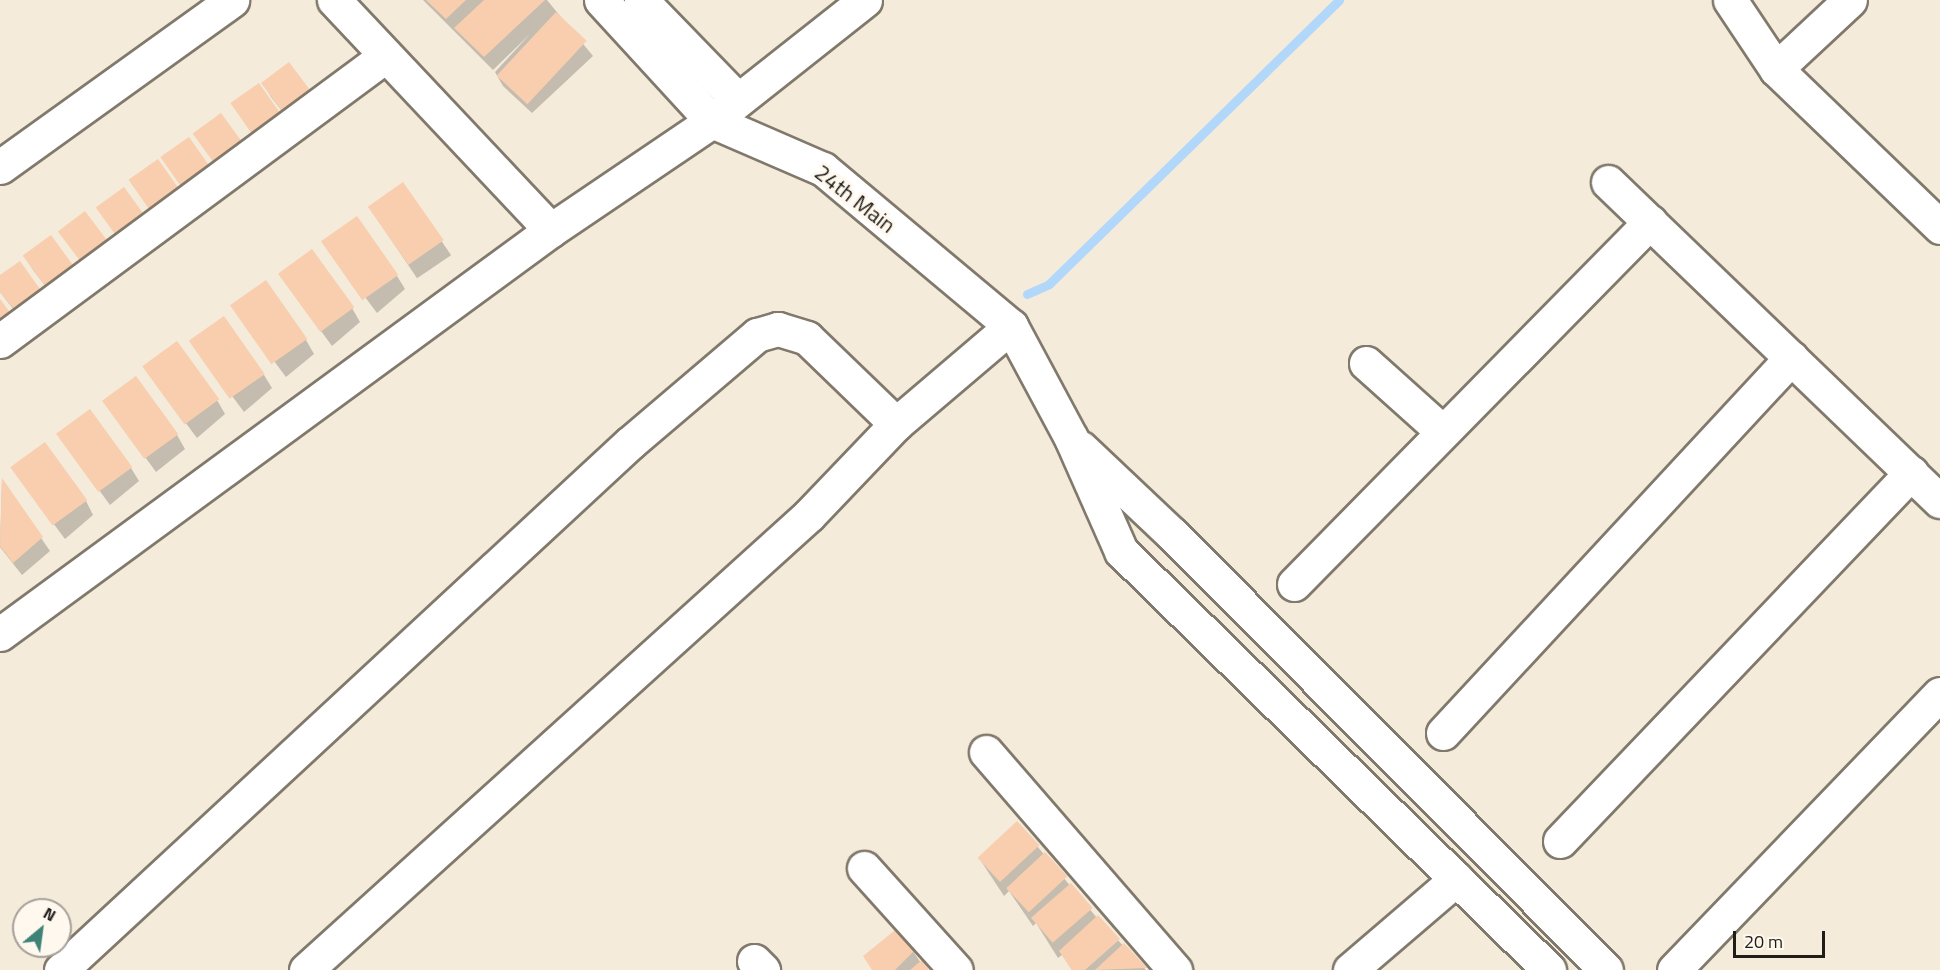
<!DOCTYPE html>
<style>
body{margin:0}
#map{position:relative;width:1940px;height:970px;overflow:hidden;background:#f4ebdb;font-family:"Titillium Web",sans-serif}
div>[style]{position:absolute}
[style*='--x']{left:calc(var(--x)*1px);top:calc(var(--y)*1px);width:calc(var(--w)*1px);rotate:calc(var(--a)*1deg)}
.shadow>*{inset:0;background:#0003;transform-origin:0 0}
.stream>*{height:9px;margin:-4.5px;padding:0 4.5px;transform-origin:4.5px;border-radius:4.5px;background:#b1d7fa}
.building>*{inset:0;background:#f9ceaf;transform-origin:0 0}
.roads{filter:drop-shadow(2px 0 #81796b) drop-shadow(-2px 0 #81796b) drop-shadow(0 2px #81796b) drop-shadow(0 -2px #81796b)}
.minor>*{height:33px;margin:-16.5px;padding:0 16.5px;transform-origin:16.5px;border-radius:16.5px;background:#fff}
.tertiary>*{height:33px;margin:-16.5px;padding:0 16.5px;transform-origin:16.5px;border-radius:16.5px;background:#fff}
span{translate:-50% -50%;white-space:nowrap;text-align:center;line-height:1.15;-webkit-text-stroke:6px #fef8ef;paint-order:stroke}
.street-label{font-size:22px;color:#201c17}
.north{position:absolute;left:12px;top:898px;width:60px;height:60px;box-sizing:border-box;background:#fef8ef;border:2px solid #a5a099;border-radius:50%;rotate:29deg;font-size:16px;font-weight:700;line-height:24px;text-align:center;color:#201c17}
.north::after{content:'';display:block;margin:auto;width:21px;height:27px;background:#3f8378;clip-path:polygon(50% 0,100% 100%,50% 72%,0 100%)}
.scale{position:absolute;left:1733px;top:931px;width:92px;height:27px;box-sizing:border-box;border:3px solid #201c17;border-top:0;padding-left:8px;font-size:18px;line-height:21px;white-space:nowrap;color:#201c17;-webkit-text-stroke:4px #fef8ef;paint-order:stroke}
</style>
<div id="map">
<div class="shadow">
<i style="clip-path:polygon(423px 0,547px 0,593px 56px,532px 113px,503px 86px,495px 72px,530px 34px,493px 70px)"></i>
<i style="clip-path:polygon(263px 83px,297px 130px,271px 97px)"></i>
<i style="clip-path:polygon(259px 85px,266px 151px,233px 105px)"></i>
<i style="clip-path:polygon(221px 115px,229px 181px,195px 134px)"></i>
<i style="clip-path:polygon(188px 139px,186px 191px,163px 159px)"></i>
<i style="clip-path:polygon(157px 162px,165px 227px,131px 180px)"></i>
<i style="left:403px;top:184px;width:86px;height:41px;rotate:56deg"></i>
<i style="clip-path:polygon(98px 208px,156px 237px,132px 254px)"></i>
<i style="clip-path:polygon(85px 213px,93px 278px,60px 232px)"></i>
<i style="clip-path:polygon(324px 242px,397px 276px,405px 289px,377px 313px)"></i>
<i style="clip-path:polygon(25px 256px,75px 271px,58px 302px,33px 270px)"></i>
<i style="clip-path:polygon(280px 275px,352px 308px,360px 322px,332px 346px)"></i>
<i style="clip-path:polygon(0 277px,28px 328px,0 292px)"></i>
<i style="clip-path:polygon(233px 306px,306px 340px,314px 354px,286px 377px)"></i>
<i style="clip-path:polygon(191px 341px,264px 375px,272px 388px,244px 412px)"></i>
<i style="clip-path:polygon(144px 367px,217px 400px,225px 414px,197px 438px)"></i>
<i style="clip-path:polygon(104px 401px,177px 435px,185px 449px,156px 472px)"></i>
<i style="clip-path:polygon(58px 434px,131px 468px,139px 481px,110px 505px)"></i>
<i style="clip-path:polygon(12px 468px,86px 501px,93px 515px,65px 539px)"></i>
<i style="clip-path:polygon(2px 481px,50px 551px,22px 575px,0 547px)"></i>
<i style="clip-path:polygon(1037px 846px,1097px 918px,1146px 970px,1072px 970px,1062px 955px,1058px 958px,1036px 923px,1033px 926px,1009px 891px,1004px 896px,979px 858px)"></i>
<i style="clip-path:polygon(898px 929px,921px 963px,927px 970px,873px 970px)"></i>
</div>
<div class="stream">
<i style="--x:1027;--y:294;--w:24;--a:-24"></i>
<i style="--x:1049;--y:284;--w:406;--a:-44.4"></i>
</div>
<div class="building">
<i style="clip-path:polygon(426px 0,466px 0,446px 19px)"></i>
<i style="clip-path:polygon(484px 0,545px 0,484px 57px,454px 28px)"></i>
<i style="left:556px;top:12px;width:42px;height:87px;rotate:43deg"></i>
<i style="left:289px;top:62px;width:44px;height:35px;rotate:53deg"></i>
<i style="left:259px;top:83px;width:44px;height:35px;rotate:55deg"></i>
<i style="left:221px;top:113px;width:44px;height:35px;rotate:54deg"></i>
<i style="left:189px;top:137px;width:44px;height:35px;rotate:55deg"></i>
<i style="left:158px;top:159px;width:44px;height:36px;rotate:55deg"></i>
<i style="left:403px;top:182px;width:71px;height:43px;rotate:55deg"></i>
<i style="left:124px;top:187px;width:43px;height:35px;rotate:54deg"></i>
<i style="left:85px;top:211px;width:44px;height:34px;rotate:53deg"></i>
<i style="left:357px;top:216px;width:72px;height:44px;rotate:55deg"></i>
<i style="left:51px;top:235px;width:43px;height:35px;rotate:54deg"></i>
<i style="left:312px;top:249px;width:72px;height:42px;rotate:54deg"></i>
<i style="clip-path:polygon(20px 261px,45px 296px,19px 315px,0 292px,0 275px)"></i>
<i style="left:266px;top:280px;width:72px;height:44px;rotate:55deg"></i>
<i style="clip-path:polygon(0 299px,14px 318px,0 328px)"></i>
<i style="left:224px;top:316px;width:71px;height:43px;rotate:55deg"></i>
<i style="left:177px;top:341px;width:72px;height:43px;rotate:54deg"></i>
<i style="left:136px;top:376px;width:72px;height:42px;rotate:54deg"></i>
<i style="left:90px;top:409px;width:72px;height:42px;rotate:54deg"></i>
<i style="left:45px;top:442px;width:72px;height:43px;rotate:54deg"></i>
<i style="clip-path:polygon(2px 478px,43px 537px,13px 563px,0 546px)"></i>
<i style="left:1017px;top:821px;width:33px;height:54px;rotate:47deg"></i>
<i style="left:1045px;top:852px;width:33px;height:53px;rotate:47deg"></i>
<i style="left:1071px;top:883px;width:33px;height:53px;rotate:49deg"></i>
<i style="clip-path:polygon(1098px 915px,1120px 939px,1085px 970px,1072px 970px,1059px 951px)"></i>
<i style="clip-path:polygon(899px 927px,915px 950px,895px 970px,872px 970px,863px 956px)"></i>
<i style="clip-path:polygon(1124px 943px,1147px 968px,1095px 970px)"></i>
<i style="clip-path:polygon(922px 960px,929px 970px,910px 970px)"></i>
</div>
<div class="roads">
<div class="minor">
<i style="--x:334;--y:0;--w:316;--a:46.7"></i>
<i style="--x:1730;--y:0;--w:83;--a:56.3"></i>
<i style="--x:1776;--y:69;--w:228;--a:43.9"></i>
<i style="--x:1776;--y:69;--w:101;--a:-43"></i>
<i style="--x:0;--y:167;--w:286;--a:-35.7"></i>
<i style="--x:1608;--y:182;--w:460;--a:43.9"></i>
<i style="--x:0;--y:341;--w:480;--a:-36.5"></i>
<i style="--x:1366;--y:363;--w:103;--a:41.9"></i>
<i style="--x:1294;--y:584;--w:508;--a:-45.48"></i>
<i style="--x:0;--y:634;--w:683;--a:-36.25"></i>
<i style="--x:551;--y:230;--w:194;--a:-34.1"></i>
<i style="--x:712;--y:121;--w:195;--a:-38.3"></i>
<i style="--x:1443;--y:733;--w:512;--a:-47.14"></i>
<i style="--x:986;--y:752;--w:289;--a:49.1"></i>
<i style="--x:1560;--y:841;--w:509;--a:-46.35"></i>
<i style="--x:864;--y:868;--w:137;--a:48"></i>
<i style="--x:754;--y:961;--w:13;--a:45"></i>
<i style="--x:61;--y:970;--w:776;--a:-42.81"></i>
<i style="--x:630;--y:443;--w:167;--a:-40.4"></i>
<i style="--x:757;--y:335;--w:22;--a:-16"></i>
<i style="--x:778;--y:329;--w:30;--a:17"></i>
<i style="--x:807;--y:338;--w:124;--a:44"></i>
<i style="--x:306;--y:970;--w:678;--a:-42.13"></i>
<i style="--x:809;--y:515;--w:126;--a:-46.3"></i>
<i style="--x:896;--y:424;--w:151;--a:-40.4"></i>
<i style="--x:1350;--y:970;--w:140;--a:-40.6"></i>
<i style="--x:1674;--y:970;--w:383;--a:-46.1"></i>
</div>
<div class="tertiary">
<i style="--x:601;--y:0;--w:164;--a:47.5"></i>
<i style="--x:712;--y:121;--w:121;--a:23.4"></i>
<i style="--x:823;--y:169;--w:245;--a:39.9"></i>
<i style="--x:1011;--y:326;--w:127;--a:61.8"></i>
<i style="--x:1071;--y:438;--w:124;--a:66.1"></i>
<i style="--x:1121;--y:551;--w:599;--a:44.39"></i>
<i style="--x:641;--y:0;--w:139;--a:45.9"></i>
<i style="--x:1081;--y:448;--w:125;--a:43.4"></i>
<i style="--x:1172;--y:534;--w:615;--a:45.13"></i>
</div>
</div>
<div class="street-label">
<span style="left:855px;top:199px;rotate:38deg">24th Main</span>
</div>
<div class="north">N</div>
<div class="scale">20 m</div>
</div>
